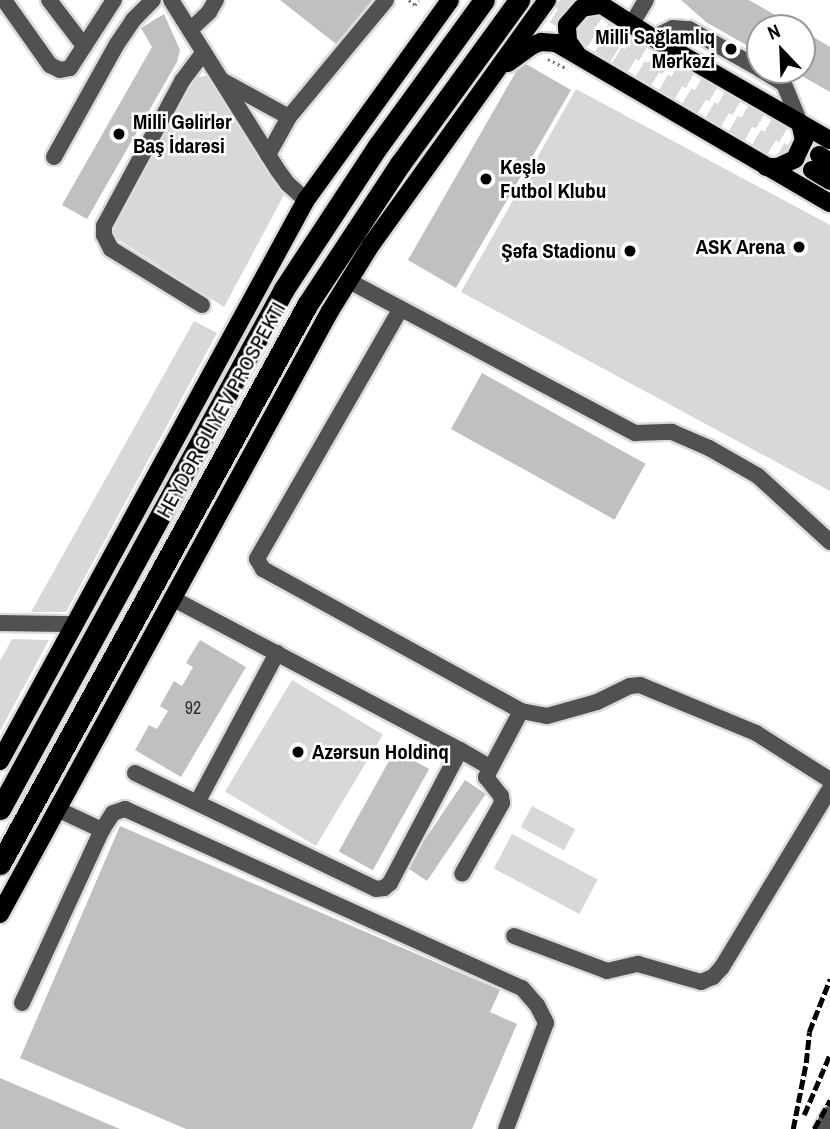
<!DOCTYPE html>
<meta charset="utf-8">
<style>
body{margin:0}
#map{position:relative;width:830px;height:1129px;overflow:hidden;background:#fff;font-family:"Archivo Narrow",sans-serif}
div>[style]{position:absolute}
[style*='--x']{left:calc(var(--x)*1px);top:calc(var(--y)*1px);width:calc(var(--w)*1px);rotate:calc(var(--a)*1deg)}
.green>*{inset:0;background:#d8d8d8;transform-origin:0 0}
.building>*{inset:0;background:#c0c0c0;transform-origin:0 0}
.major-tunnel>*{height:18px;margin-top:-9px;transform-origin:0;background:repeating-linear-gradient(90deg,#d9d9d9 0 18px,transparent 0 27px)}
.path>*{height:2.5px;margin-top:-1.25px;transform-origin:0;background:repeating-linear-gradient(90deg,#737373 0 2px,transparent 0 5.5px)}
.roads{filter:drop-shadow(2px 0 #dbdbdb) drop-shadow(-2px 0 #dbdbdb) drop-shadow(0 2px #dbdbdb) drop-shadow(0 -2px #dbdbdb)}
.minor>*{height:16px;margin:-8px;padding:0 8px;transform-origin:8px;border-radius:8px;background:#515151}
.major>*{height:18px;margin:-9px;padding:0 9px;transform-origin:9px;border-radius:9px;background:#000}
.highway>*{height:21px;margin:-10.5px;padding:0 10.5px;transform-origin:10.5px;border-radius:10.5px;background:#000}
.rail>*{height:4.5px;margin-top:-2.25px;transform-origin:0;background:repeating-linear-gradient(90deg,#000 0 10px,transparent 0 13.5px)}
.dots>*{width:19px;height:19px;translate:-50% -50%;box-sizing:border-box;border:4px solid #fff;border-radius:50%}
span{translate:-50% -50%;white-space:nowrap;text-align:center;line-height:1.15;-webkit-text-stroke:5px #fff;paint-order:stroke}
.number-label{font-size:18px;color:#303030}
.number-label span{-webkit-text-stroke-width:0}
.poi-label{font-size:21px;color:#000;font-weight:700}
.right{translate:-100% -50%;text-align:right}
.left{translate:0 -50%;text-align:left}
.street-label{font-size:21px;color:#000}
.north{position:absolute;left:746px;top:14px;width:70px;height:70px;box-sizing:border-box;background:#fff;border:2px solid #999;border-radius:50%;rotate:337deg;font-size:19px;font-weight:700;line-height:28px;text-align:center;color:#000}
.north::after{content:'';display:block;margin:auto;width:24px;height:32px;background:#000;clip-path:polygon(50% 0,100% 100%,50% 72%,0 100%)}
</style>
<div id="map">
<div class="green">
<i style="clip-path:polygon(207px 76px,284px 195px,224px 307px,111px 235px,194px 77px)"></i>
<i style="clip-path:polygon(576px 89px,830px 225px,830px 491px,461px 292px)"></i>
<i style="clip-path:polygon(194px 321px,217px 333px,66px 612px,31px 612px)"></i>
<i style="clip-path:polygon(12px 639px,49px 640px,0 731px,0 661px)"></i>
<i style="left:292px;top:680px;width:106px;height:130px;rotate:31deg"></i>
<i style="left:532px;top:806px;width:49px;height:24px;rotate:28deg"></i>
<i style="left:512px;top:834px;width:97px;height:39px;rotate:28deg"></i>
</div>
<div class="building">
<i style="clip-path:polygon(280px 0,372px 0,336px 44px)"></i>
<i style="clip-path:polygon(681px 0,749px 0,798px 28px,760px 28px,760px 53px,706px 22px)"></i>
<i style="clip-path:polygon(164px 14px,180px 50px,177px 62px,87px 219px,62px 205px,152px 47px,141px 28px)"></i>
<i style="clip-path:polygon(802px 30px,830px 47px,830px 92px,802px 76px)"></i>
<i style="clip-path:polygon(526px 64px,571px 90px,456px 288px,408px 260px,517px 70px)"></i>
<i style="left:482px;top:373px;width:187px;height:64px;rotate:29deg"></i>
<i style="clip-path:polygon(200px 640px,246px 667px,181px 777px,135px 750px,149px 725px,157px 729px,168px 711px,160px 706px,174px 681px,182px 686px,193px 667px,186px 663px)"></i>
<i style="left:395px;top:750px;width:39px;height:116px;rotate:29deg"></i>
<i style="left:465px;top:780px;width:25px;height:105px;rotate:34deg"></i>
<i style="clip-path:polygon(120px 826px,500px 990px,490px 1012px,517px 1024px,472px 1129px,186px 1129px,20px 1058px)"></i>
<i style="clip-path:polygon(0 1078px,120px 1129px,0 1129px)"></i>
</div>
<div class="major-tunnel">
<i style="--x:532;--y:0;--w:101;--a:32.9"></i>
<i style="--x:617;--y:55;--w:226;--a:30.5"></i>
<i style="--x:560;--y:0;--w:81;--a:32.9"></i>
<i style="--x:628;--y:44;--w:221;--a:30.2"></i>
</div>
<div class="path">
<i style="--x:409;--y:0;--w:8;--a:40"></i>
<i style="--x:415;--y:5;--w:6;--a:-51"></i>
<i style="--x:548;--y:59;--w:22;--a:27"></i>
</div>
<div class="roads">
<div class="minor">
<i style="--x:4;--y:0;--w:80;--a:54.7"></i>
<i style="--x:50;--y:65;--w:11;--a:27"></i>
<i style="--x:60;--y:70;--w:10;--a:-11"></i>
<i style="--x:70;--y:68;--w:81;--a:-57.1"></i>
<i style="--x:49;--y:0;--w:58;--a:52.7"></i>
<i style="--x:171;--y:0;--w:199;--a:57.9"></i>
<i style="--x:277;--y:169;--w:19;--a:54"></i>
<i style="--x:288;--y:184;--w:24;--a:42"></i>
<i style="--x:631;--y:25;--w:29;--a:-59"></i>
<i style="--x:190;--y:30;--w:26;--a:-43"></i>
<i style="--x:209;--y:12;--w:14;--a:-60"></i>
<i style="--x:653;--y:38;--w:22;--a:-27"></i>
<i style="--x:673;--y:28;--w:16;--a:4"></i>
<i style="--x:689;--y:29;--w:81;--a:29.4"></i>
<i style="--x:761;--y:70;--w:27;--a:31"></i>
<i style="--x:784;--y:84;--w:42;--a:67.7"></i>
<i style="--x:223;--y:81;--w:75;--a:28.6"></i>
<i style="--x:268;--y:155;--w:43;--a:-61.1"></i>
<i style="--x:289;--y:117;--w:152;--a:-50.3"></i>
<i style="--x:54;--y:157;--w:129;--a:-60.9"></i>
<i style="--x:117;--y:44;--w:29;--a:-56"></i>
<i style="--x:133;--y:20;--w:28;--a:-45"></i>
<i style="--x:349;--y:281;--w:324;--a:28"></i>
<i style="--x:635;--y:433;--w:37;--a:-2"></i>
<i style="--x:672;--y:432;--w:40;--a:23.4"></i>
<i style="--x:709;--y:448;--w:56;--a:29.7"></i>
<i style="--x:758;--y:476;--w:98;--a:42.5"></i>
<i style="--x:202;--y:305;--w:107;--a:-148.4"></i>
<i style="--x:111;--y:249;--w:16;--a:-117"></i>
<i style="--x:104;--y:235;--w:9;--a:-90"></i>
<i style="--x:104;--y:226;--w:165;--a:-61.7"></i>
<i style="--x:182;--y:81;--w:36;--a:-53"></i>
<i style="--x:400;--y:310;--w:287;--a:119.9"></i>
<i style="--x:257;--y:559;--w:12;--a:59"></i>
<i style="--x:263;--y:569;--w:294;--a:28.8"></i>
<i style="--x:521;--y:711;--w:75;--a:117.9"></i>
<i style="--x:486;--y:777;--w:24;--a:52"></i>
<i style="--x:501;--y:796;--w:7;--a:82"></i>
<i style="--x:502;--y:803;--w:81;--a:119.4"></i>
<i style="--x:0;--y:623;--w:73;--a:0.8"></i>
<i style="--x:521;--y:711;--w:26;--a:11"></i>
<i style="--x:547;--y:716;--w:52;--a:-15.6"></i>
<i style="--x:597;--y:702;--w:37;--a:-26"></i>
<i style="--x:630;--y:686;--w:10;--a:-6"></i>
<i style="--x:640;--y:685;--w:126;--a:22.5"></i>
<i style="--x:756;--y:733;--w:88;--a:32.4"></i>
<i style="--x:460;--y:750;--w:34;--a:30"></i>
<i style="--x:135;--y:773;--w:267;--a:25.7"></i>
<i style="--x:376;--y:889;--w:8;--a:-7"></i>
<i style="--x:384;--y:888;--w:8;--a:-40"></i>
<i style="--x:390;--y:883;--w:150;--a:-62.2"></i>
<i style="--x:460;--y:750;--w:326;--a:-152.2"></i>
<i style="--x:198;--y:801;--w:168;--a:-61.9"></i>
<i style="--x:57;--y:809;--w:50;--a:25"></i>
<i style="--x:102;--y:830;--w:20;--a:-57"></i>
<i style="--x:113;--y:813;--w:13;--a:-18"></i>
<i style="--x:125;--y:809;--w:435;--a:24.3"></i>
<i style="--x:522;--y:988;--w:23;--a:49"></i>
<i style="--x:537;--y:1005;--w:20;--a:63"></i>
<i style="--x:546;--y:1023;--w:113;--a:110.7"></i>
<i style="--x:514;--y:936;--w:99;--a:20.6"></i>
<i style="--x:607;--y:971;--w:32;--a:-13"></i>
<i style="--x:638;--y:964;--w:66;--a:15.9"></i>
<i style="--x:701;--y:982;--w:13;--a:-23"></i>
<i style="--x:713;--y:977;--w:13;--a:-48"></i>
<i style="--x:722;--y:967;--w:208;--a:-58.8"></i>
<i style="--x:22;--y:1003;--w:191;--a:-65.2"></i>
<i style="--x:822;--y:1129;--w:17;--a:-62"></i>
</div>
<div class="major">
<i style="--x:594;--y:0;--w:70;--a:32.8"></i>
<i style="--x:653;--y:38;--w:204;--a:30"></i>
<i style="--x:577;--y:54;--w:16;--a:-125"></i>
<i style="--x:568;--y:41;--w:16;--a:-94"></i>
<i style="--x:567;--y:25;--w:23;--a:-49"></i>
<i style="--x:582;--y:8;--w:17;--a:-10"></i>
<i style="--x:508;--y:63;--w:29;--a:-36"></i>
<i style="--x:531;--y:46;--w:11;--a:-22"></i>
<i style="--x:541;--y:42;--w:15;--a:4"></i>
<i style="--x:556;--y:43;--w:317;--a:30.3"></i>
<i style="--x:819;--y:155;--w:13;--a:32"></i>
<i style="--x:766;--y:167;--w:12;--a:0"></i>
<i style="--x:778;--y:167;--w:19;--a:-25"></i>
<i style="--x:795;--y:159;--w:21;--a:-65"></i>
<i style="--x:804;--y:140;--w:17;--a:-103"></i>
<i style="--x:812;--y:170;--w:21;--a:31"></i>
<i style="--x:0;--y:761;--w:639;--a:-61.39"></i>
<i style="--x:306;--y:200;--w:246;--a:-54.2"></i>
<i style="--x:0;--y:914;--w:687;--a:-61.31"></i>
<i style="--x:330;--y:311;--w:78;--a:-58.2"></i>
<i style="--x:371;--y:245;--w:302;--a:-54.3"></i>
</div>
<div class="highway">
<i style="--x:0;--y:809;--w:592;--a:-61.36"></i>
<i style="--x:284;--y:289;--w:171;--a:-56.7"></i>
<i style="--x:378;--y:146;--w:180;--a:-54"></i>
<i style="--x:0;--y:864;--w:638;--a:-61.22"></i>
<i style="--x:307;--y:305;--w:169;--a:-56.6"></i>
<i style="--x:400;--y:164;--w:203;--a:-54"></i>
</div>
</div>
<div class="rail">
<i style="--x:804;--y:1115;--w:66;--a:-66.9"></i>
<i style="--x:793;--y:1129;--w:67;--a:-78.9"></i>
<i style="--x:806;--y:1063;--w:31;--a:-84"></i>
<i style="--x:809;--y:1032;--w:57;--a:-68.4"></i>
<i style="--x:814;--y:1129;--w:33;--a:-61"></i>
</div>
<div class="dots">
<i style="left:731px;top:49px;background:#000"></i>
<i style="left:119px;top:134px;background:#000"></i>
<i style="left:486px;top:179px;background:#000"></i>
<i style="left:799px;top:247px;background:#000"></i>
<i style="left:630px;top:251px;background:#000"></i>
<i style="left:298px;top:752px;background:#000"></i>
</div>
<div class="number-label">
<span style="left:193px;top:708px">92</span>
</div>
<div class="poi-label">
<span class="right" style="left:715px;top:49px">Milli Sağlamlıq<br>Mərkəzi</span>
<span class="left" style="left:133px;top:134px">Milli Gəlirlər<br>Baş İdarəsi</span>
<span class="left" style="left:500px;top:179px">Keşlə<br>Futbol Klubu</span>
<span class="right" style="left:785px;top:247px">ASK Arena</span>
<span class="right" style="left:616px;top:251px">Şəfa Stadionu</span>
<span class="left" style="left:312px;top:752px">Azərsun Holdinq</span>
</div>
<div class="street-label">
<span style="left:221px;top:410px;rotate:-61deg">HEYDƏR ƏLIYEV PROSPEKTI</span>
</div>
<div class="north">N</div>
</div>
